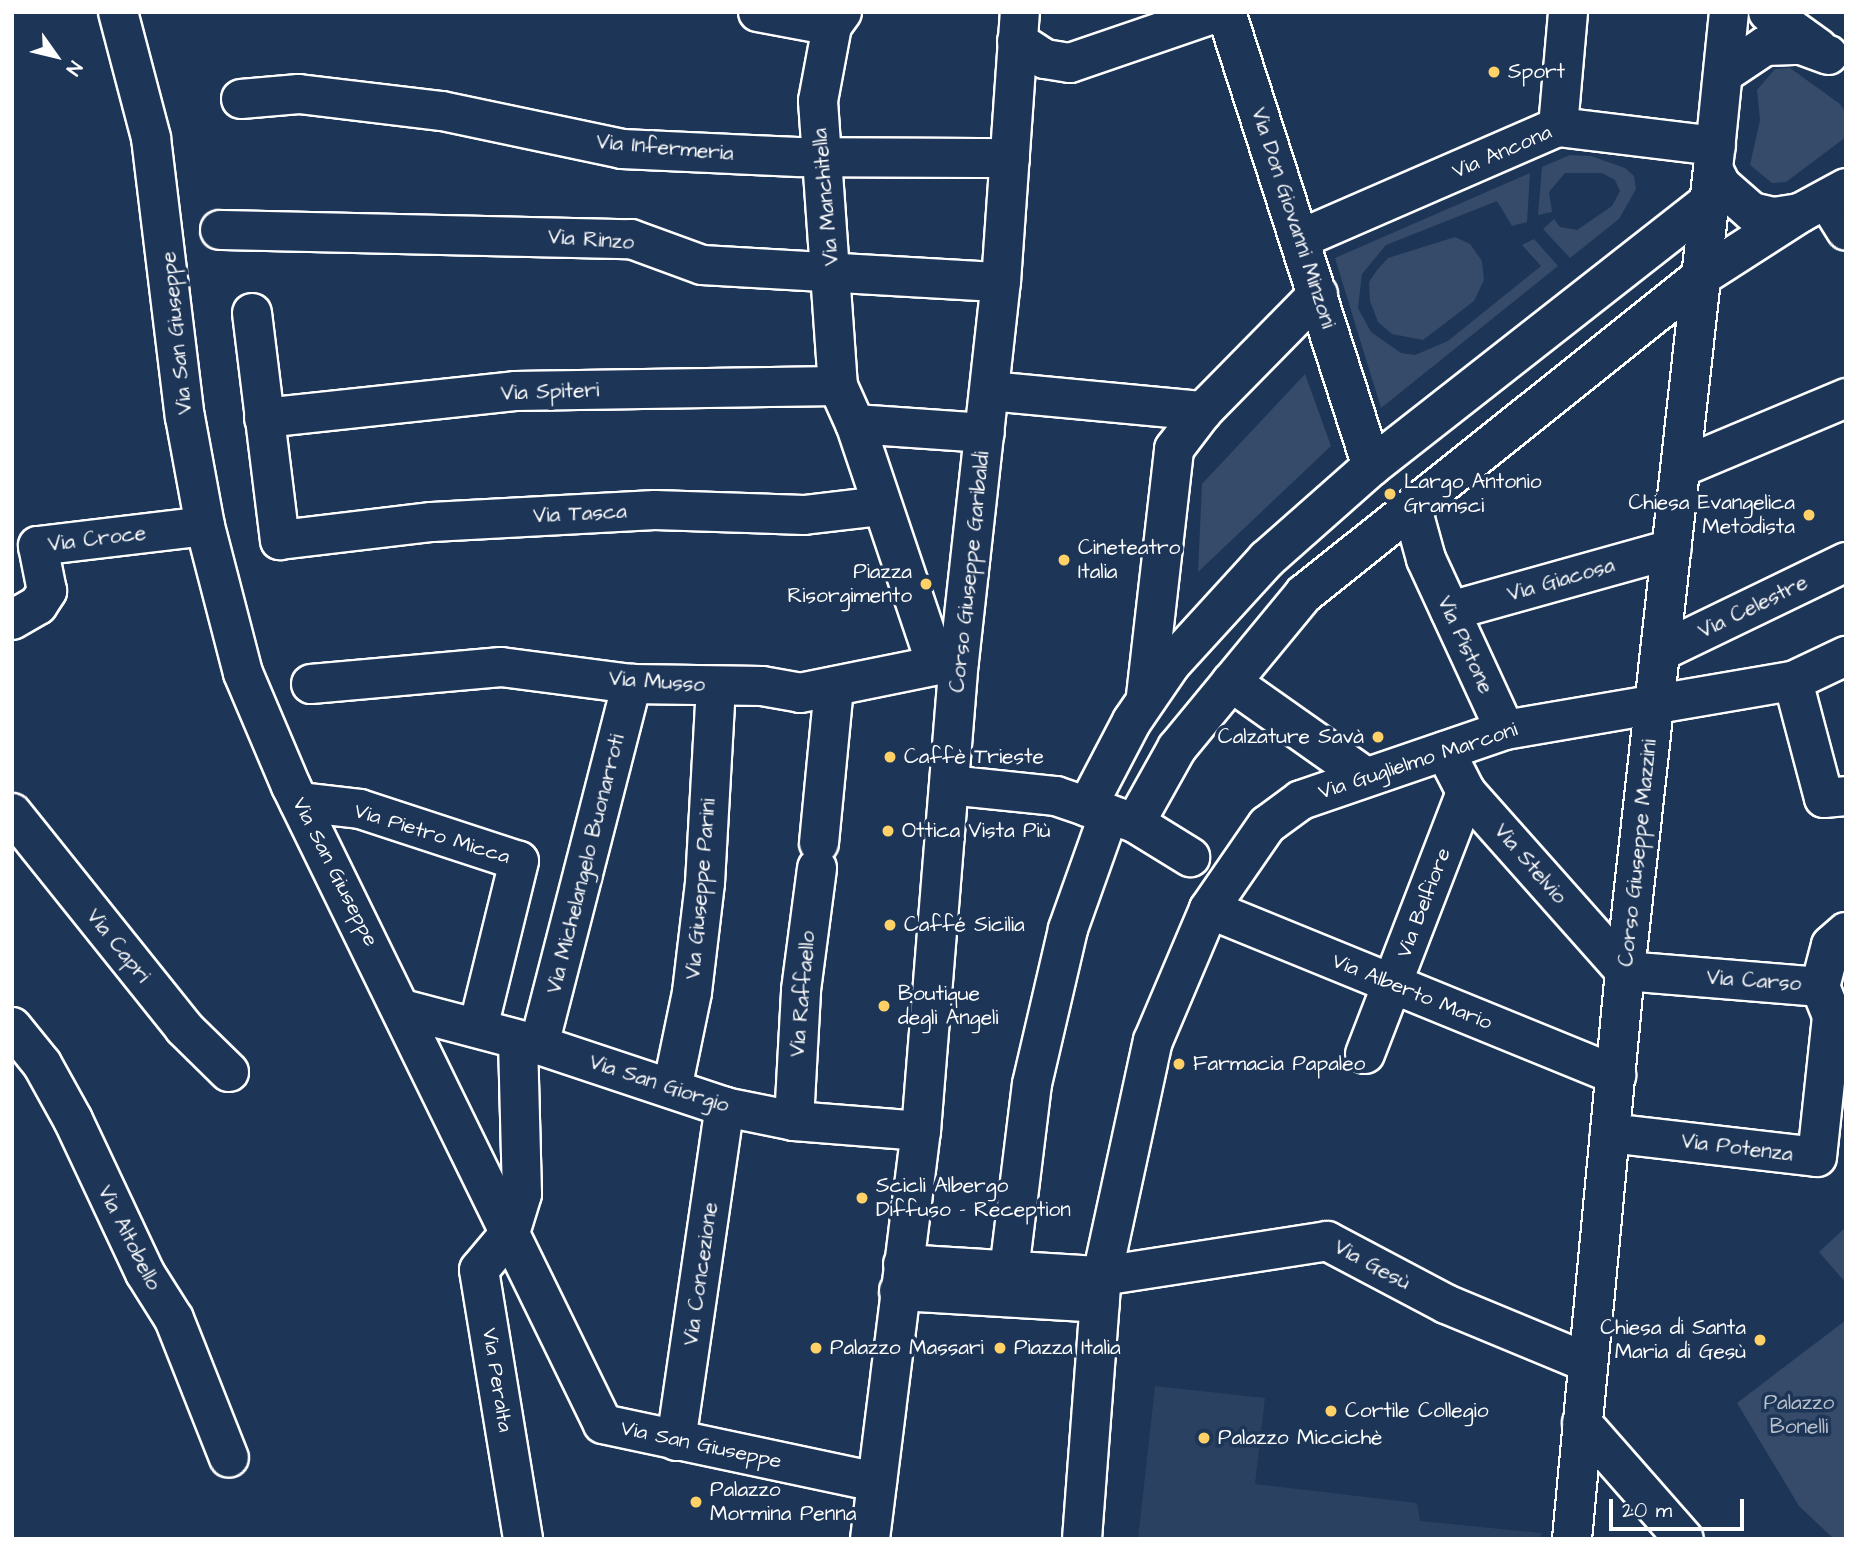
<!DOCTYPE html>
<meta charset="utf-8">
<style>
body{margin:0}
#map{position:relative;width:1858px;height:1551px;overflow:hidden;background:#1d3557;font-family:"Architects Daughter",sans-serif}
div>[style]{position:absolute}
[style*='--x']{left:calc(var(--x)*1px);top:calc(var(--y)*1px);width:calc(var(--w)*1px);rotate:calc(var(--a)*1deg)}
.built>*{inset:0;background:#2a4161}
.green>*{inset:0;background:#364b69}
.roads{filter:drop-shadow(2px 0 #fff) drop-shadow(-2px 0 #fff) drop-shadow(0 2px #fff) drop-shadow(0 -2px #fff)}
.street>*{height:38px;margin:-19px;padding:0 19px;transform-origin:19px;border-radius:19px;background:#1d3557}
.secondary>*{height:38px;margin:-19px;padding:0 19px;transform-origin:19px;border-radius:19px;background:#1d3557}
.dots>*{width:19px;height:19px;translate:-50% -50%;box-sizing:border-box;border:4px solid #1d3557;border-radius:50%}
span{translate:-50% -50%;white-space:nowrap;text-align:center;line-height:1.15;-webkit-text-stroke:7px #1d3557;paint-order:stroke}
.poi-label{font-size:21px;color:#fff}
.left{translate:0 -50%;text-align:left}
.right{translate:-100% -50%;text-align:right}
.street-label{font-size:21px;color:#fff}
.park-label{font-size:21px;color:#b9c0ca}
.frame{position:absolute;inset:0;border:14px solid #fff;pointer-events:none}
.north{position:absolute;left:21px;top:21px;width:70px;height:70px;-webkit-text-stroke:5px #1d3557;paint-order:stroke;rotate:124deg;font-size:19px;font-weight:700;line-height:28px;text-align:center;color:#fff}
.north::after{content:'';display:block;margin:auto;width:24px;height:32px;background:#fff;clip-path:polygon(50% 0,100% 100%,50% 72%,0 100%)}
.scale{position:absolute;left:1609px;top:1499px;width:135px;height:32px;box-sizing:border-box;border:4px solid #fff;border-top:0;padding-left:9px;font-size:21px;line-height:24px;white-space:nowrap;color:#fff;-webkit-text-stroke:5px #1d3557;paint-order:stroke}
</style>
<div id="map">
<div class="built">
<i style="clip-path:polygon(1155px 1386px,1265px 1398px,1255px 1484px,1417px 1503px,1420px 1521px,1541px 1533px,1540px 1539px,1138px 1539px)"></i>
</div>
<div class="green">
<i style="clip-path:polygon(1790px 68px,1840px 104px,1846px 113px,1846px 137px,1786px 182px,1772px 183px,1750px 165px,1760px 120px,1757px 90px,1775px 69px)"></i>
<i style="clip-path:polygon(1570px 155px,1591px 156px,1625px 168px,1634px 176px,1636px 189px,1619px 219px,1570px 258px,1543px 229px,1554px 219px,1560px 227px,1577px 230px,1612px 206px,1620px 191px,1615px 180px,1602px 173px,1565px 173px,1549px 192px,1552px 212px,1538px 215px,1542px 167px)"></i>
<i style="clip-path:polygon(1530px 173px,1527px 222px,1512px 226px,1497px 201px,1386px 245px,1362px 274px,1358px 308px,1371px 332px,1401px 353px,1415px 355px,1448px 341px,1541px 266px,1522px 245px,1534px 239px,1558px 266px,1381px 408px,1335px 258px)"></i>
<i style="clip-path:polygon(1455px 237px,1470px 244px,1482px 261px,1484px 280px,1474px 301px,1423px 340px,1392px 334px,1378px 322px,1370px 301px,1369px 282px,1377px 270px,1388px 258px)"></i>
<i style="clip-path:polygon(1305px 374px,1331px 446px,1198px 572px,1202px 484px)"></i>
<i style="clip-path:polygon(1846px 1227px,1846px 1283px,1819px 1252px)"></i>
<i style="clip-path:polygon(1846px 1320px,1846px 1539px,1834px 1539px,1799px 1506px,1737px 1403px)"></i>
</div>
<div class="roads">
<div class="street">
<i style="--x:118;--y:12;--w:130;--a:75.3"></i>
<i style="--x:151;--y:138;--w:281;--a:83.1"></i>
<i style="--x:185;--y:417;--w:111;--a:79.6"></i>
<i style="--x:205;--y:526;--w:152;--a:75.5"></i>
<i style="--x:243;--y:673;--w:123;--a:67"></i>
<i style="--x:291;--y:786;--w:710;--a:63.94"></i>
<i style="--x:603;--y:1424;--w:280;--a:12"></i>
<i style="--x:758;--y:12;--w:75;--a:10.7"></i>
<i style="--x:842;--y:12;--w:17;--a:126"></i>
<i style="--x:832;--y:26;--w:76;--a:100.6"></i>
<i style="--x:818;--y:101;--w:286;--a:86"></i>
<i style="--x:838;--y:386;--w:42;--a:65.9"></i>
<i style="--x:1226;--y:12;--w:477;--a:72.2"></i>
<i style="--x:241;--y:99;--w:58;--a:-4.9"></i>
<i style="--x:299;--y:94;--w:144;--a:6.8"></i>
<i style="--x:442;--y:111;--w:184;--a:11.9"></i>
<i style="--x:622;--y:149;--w:176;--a:2.6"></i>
<i style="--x:798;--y:157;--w:212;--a:0.3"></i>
<i style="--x:1558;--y:127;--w:115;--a:-85"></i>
<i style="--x:1827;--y:200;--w:36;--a:58"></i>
<i style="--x:220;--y:230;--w:411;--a:1.3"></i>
<i style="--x:631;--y:239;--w:76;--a:20.1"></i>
<i style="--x:702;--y:265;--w:299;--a:3.3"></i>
<i style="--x:1300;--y:239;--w:281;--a:-23.5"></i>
<i style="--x:1558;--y:127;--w:159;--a:6.9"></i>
<i style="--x:252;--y:313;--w:229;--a:83"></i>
<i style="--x:280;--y:540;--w:153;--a:-6.8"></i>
<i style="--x:432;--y:522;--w:223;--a:-3.1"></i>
<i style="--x:655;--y:510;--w:149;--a:1.9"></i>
<i style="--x:804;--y:515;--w:78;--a:-6.7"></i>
<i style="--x:990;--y:391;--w:214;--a:5.4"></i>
<i style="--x:264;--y:418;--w:252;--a:-6.1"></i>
<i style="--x:515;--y:391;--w:323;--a:-0.9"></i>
<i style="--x:1682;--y:467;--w:178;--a:-22.8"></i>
<i style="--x:1412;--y:508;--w:53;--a:74.6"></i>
<i style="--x:1426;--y:559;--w:188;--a:65.2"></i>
<i style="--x:1450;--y:611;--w:230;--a:-15.6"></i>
<i style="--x:12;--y:620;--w:30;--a:-30"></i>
<i style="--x:38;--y:605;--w:17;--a:-57"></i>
<i style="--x:47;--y:591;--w:46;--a:-101.3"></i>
<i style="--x:38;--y:546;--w:168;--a:-6.8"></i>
<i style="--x:1660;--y:652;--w:207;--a:-25.8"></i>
<i style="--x:936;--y:664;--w:253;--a:-108.6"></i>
<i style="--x:855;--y:424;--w:130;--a:4"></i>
<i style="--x:1793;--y:681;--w:121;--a:75.2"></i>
<i style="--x:1824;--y:798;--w:22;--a:-5"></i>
<i style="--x:1231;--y:682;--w:161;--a:35.2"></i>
<i style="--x:311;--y:684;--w:191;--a:-5.1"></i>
<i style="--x:501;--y:667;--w:132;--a:7.4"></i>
<i style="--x:632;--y:684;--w:130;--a:0.9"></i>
<i style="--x:762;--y:686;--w:39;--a:10"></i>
<i style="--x:800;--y:693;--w:162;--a:-11.4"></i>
<i style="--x:1146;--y:696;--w:249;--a:-83.5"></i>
<i style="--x:1174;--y:449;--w:48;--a:-52.7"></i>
<i style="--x:1203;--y:411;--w:164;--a:-45.5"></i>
<i style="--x:1445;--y:751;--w:46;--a:62.9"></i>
<i style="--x:1466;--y:792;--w:239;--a:48.4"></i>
<i style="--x:1625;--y:971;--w:196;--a:4.7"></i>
<i style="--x:949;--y:785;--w:108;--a:5.9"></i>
<i style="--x:1056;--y:796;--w:83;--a:18.9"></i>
<i style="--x:1135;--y:823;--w:65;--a:31.7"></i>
<i style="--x:299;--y:802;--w:61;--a:6.5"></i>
<i style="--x:360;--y:809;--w:167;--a:18.1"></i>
<i style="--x:519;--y:861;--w:172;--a:103.8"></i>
<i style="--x:1087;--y:807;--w:97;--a:-62.4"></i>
<i style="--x:1132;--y:721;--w:69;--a:-55.6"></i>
<i style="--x:1171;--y:664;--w:142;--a:-47.6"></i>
<i style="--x:1267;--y:559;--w:140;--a:-41.5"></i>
<i style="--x:1372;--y:466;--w:429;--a:-38.1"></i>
<i style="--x:12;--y:813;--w:275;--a:51.3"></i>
<i style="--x:184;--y:1028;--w:63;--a:44.4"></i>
<i style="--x:1135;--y:823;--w:86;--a:-60.8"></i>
<i style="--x:1177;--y:748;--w:200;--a:-50.5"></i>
<i style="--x:1304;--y:594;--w:509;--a:-38.62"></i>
<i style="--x:1702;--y:276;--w:117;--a:-32.7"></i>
<i style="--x:819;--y:843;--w:157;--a:-84.5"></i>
<i style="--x:1209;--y:909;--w:440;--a:22.2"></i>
<i style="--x:1820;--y:987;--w:43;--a:-75.3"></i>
<i style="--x:1831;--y:945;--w:20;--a:-41"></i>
<i style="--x:403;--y:1009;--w:141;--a:14.8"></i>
<i style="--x:539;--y:1045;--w:196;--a:18.4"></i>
<i style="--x:725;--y:1107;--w:70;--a:11.5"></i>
<i style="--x:794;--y:1121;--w:127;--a:4.5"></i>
<i style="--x:12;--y:1027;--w:48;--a:51"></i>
<i style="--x:42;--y:1064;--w:64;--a:61"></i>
<i style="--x:73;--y:1120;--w:169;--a:64.8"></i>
<i style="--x:145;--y:1273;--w:54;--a:57.8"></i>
<i style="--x:174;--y:1319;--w:149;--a:68.4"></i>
<i style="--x:518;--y:1041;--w:153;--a:88.5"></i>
<i style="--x:522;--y:1194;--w:41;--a:107.1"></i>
<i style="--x:510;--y:1233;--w:48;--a:130"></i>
<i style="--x:479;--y:1270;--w:273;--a:80.7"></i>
<i style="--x:539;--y:1045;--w:373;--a:-75.6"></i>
<i style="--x:1365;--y:1054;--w:281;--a:-68.9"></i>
<i style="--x:672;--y:1089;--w:99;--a:-78.3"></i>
<i style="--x:692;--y:992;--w:110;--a:-83.2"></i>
<i style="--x:705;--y:883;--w:197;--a:-86.8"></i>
<i style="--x:794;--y:1121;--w:131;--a:-86.9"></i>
<i style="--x:801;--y:990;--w:123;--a:-82.5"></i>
<i style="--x:1610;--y:1133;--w:208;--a:6.6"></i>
<i style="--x:1817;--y:1157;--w:142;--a:-83.9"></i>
<i style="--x:1832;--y:1016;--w:31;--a:-112"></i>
<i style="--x:903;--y:1264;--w:199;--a:3.5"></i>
<i style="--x:1102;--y:1276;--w:228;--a:-8.8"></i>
<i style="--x:1327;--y:1241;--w:135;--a:27.9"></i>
<i style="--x:1446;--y:1304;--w:152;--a:22.5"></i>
<i style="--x:1009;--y:1271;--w:188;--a:-83"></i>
<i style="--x:1032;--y:1084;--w:159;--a:-76.9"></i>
<i style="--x:1068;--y:929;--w:122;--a:-70.4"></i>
<i style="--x:899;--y:1291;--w:201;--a:3.4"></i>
<i style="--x:1582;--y:1423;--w:154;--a:48.7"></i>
<i style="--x:676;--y:1441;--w:338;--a:-81.7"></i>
<i style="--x:1082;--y:1539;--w:264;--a:-85.7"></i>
<i style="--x:1102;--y:1276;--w:240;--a:-77.8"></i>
<i style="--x:1153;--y:1041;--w:143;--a:-67"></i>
<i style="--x:1209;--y:909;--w:102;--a:-55.4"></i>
<i style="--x:1267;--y:825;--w:42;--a:-36.3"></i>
<i style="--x:1301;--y:800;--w:216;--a:-18.9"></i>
<i style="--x:1505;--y:730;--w:292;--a:-9.7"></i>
<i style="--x:1793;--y:681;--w:59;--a:-25.3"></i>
</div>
<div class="secondary">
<i style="--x:1729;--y:12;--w:158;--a:95.8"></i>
<i style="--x:1713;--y:169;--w:18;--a:63"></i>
<i style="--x:1721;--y:185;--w:41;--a:41.1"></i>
<i style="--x:1752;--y:212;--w:23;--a:13"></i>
<i style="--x:1774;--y:217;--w:26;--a:-9"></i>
<i style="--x:1800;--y:213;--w:52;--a:-28.5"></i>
<i style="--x:1768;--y:12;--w:62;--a:35.8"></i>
<i style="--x:1017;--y:41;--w:33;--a:33"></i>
<i style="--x:1045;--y:59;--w:25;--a:9"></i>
<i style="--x:1070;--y:63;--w:157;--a:-18.9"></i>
<i style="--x:1723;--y:74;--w:50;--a:-33.7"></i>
<i style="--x:1765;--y:46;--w:36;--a:-2"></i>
<i style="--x:1801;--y:45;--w:29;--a:20"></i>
<i style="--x:870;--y:1539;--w:411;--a:-82.9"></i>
<i style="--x:921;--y:1131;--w:472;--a:-85.4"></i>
<i style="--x:959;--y:661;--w:381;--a:-83.7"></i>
<i style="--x:1001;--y:282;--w:271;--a:-86"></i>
<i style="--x:1572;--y:1539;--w:570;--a:-84.67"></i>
<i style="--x:1625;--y:971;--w:807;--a:-83.74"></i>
</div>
</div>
<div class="dots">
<i style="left:1494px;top:72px;background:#ffd166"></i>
<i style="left:1390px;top:494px;background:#ffd166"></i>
<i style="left:1809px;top:515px;background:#ffd166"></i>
<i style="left:1064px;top:560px;background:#ffd166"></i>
<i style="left:926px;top:584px;background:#ffd166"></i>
<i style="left:1378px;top:737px;background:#ffd166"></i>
<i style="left:890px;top:757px;background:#ffd166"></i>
<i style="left:888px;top:831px;background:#ffd166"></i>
<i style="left:890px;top:925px;background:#ffd166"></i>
<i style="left:884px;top:1006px;background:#ffd166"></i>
<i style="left:1179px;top:1064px;background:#ffd166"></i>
<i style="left:862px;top:1198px;background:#ffd166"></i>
<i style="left:1760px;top:1340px;background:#ffd166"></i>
<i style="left:816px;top:1348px;background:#ffd166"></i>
<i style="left:1000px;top:1348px;background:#ffd166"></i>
<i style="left:1331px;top:1411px;background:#ffd166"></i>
<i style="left:1204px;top:1438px;background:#ffd166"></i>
<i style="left:696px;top:1502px;background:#ffd166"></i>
</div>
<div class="poi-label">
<span class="left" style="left:1508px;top:72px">Sport</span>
<span class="left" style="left:1404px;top:494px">Largo Antonio<br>Gramsci</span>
<span class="right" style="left:1795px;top:515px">Chiesa Evangelica<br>Metodista</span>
<span class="left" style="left:1078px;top:560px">Cineteatro<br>Italia</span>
<span class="right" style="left:912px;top:584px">Piazza<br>Risorgimento</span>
<span class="right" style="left:1364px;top:737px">Calzature Savà</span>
<span class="left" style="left:904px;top:757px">Caffè Trieste</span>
<span class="left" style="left:902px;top:831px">Ottica Vista Più</span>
<span class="left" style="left:904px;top:925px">Caffé Sicilia</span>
<span class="left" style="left:898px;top:1006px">Boutique<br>degli Angeli</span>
<span class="left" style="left:1193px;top:1064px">Farmacia Papaleo</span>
<span class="left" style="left:876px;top:1198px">Scicli Albergo<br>Diffuso - Reception</span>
<span class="right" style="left:1746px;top:1340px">Chiesa di Santa<br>Maria di Gesù</span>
<span class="left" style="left:830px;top:1348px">Palazzo Massari</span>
<span class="left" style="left:1014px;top:1348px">Piazza Italia</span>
<span class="left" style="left:1345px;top:1411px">Cortile Collegio</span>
<span class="left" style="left:1218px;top:1438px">Palazzo Miccichè</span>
<span class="left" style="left:710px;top:1502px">Palazzo<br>Mormina Penna</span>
</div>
<div class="street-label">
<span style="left:665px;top:148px;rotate:5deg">Via Infermeria</span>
<span style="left:1502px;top:152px;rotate:-23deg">Via Ancona</span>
<span style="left:826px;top:197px;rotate:-95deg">Via Manchitella</span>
<span style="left:1293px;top:218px;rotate:72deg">Via Don Giovanni Minzoni</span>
<span style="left:591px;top:240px;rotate:4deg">Via Rinzo</span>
<span style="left:177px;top:333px;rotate:-96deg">Via San Giuseppe</span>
<span style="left:550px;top:392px;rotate:-2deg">Via Spiteri</span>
<span style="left:580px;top:514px;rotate:-3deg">Via Tasca</span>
<span style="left:97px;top:539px;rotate:-7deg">Via Croce</span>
<span style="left:970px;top:572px;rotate:-84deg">Corso Giuseppe Garibaldi</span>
<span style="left:1561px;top:580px;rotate:-16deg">Via Giacosa</span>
<span style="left:1753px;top:607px;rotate:-26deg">Via Celestre</span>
<span style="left:1465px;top:645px;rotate:65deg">Via Pistone</span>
<span style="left:657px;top:682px;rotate:4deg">Via Musso</span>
<span style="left:1418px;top:761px;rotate:-18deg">Via Guglielmo Marconi</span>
<span style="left:432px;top:834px;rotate:17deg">Via Pietro Micca</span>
<span style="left:1638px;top:853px;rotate:-84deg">Corso Giuseppe Mazzini</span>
<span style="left:586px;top:864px;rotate:-76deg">Via Michelangelo Buonarroti</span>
<span style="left:1530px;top:864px;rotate:49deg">Via Stelvio</span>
<span style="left:335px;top:872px;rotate:63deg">Via San Giuseppe</span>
<span style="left:701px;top:889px;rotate:-85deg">Via Giuseppe Parini</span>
<span style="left:1424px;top:903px;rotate:-69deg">Via Belfiore</span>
<span style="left:118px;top:946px;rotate:51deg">Via Capri</span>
<span style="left:1754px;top:981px;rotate:4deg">Via Carso</span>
<span style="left:1412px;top:992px;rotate:22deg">Via Alberto Mario</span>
<span style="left:803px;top:994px;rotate:-85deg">Via Raffaello</span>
<span style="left:659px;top:1084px;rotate:18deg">Via San Giorgio</span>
<span style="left:1737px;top:1148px;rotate:7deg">Via Potenza</span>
<span style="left:129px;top:1238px;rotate:63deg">Via Altobello</span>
<span style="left:1372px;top:1265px;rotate:28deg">Via Gesù</span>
<span style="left:701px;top:1274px;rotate:-82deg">Via Concezione</span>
<span style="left:497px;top:1380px;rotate:81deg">Via Peralta</span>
<span style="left:701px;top:1445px;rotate:12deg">Via San Giuseppe</span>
</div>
<div class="park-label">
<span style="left:1799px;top:1415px">Palazzo<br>Bonelli</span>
</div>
<div class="frame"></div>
<div class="north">N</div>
<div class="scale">20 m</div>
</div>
